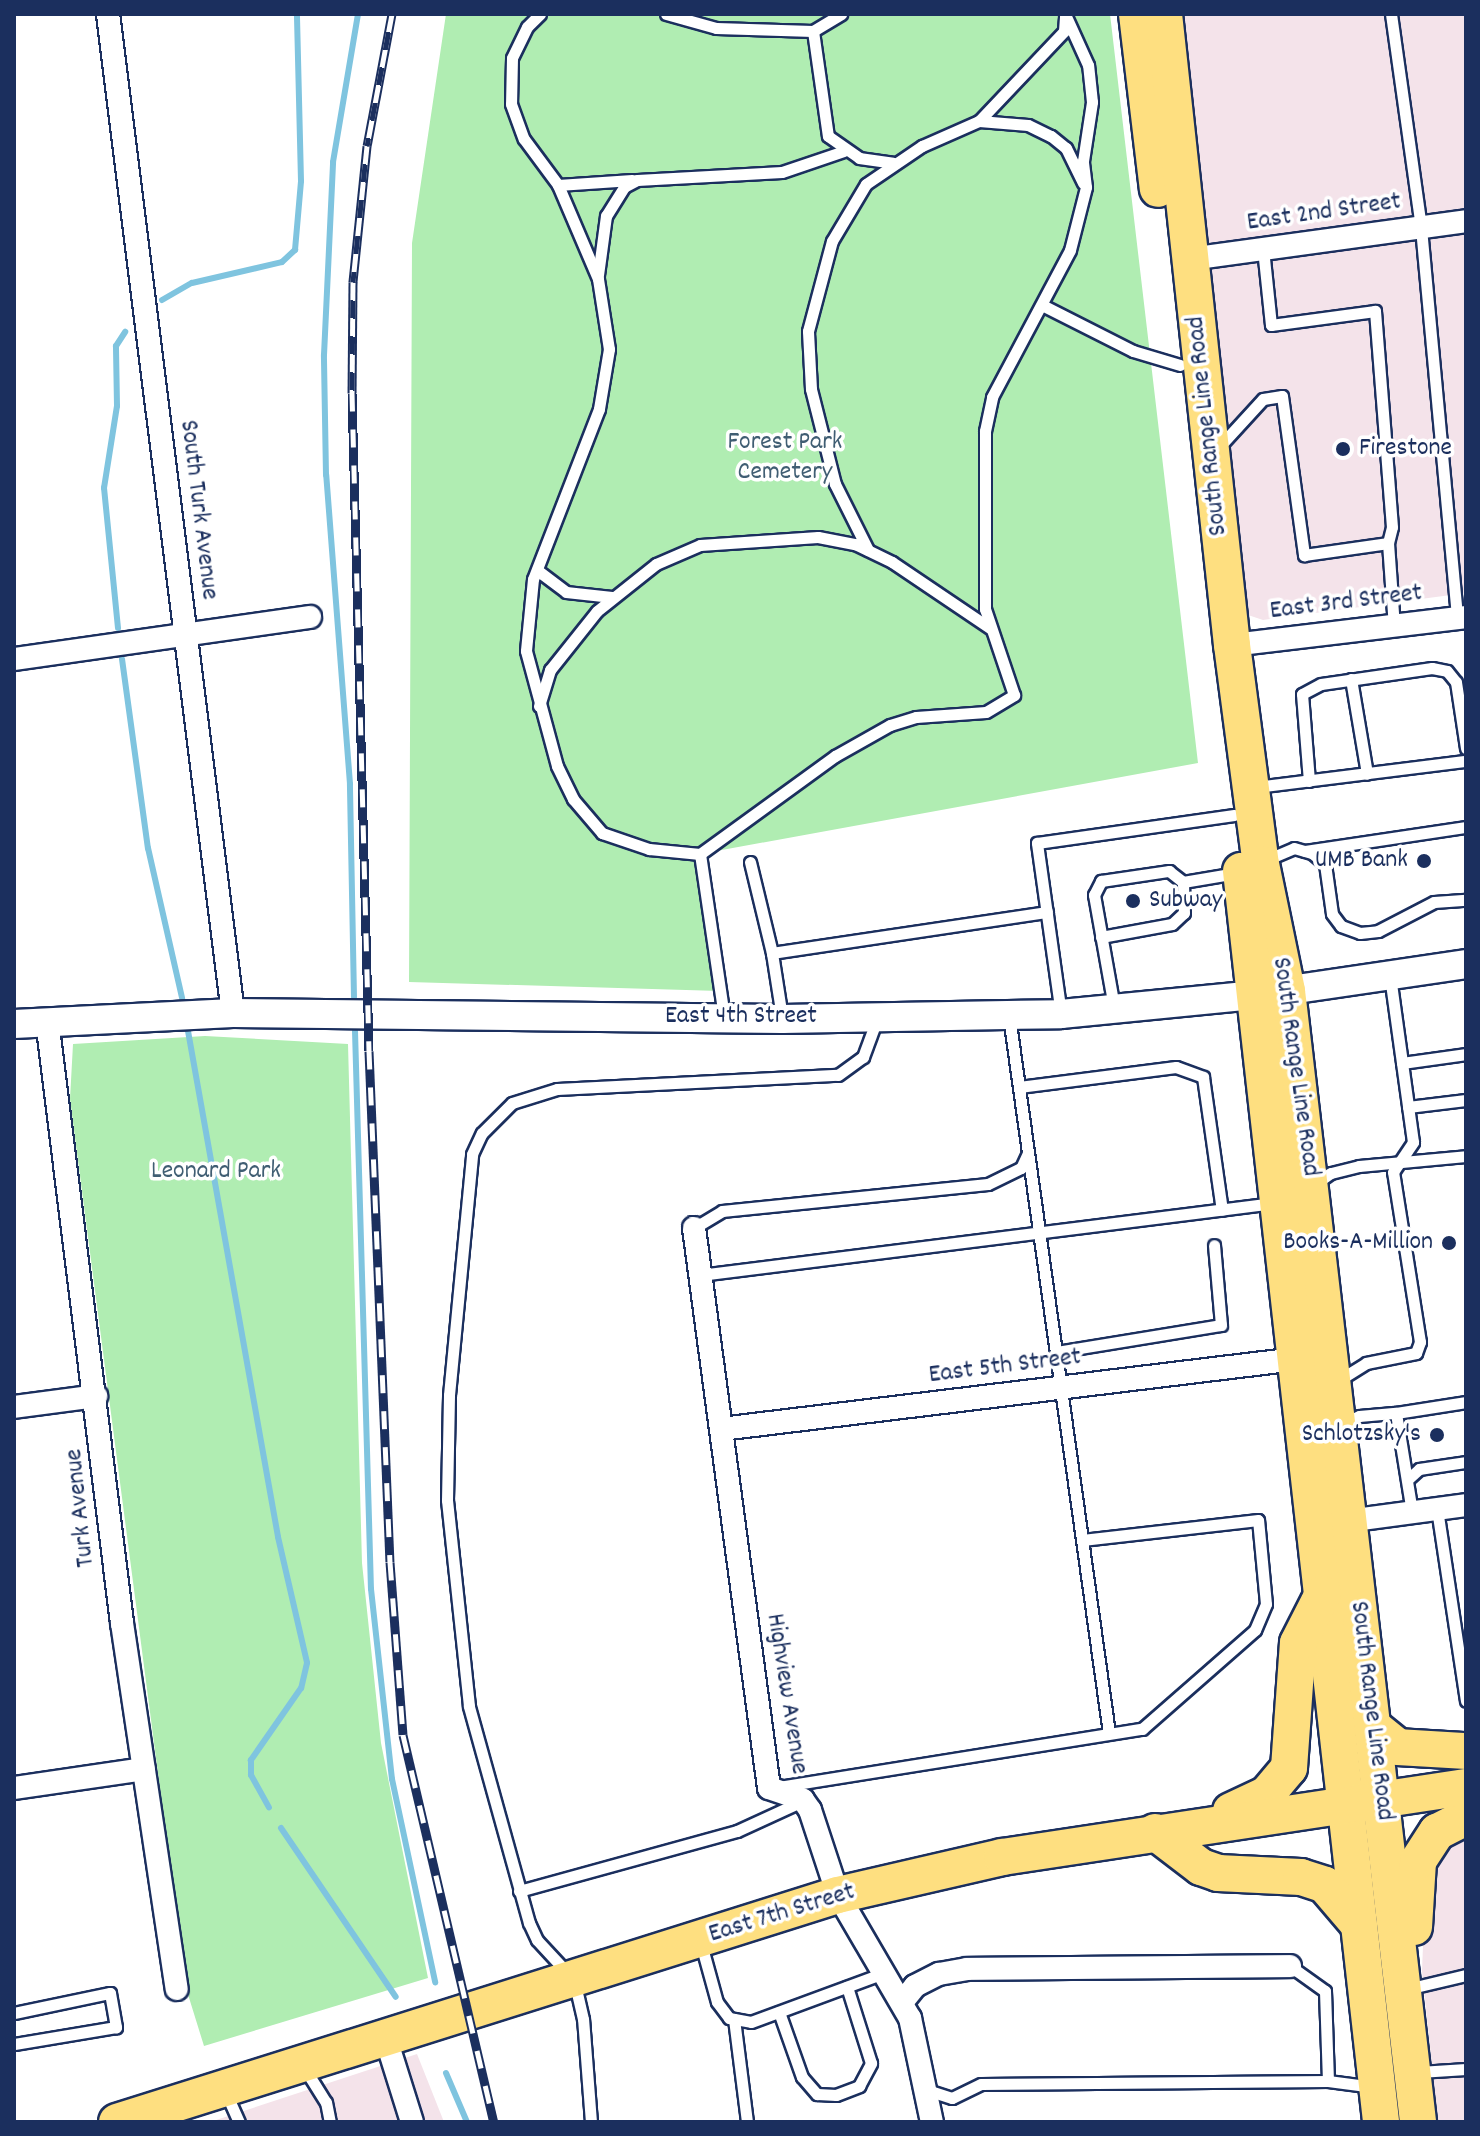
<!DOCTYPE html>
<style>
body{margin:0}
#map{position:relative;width:1480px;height:2136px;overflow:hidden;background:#fff;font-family:Dekko,sans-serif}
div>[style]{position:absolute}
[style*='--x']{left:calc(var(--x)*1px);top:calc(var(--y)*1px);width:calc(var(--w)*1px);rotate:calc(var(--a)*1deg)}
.built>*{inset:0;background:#f4e3ea}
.green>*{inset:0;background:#b0edb2}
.stream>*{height:6px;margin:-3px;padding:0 3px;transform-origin:3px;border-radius:3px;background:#7fc4df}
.roads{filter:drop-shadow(2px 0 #1b2f5e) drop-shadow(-2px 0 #1b2f5e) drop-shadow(0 2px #1b2f5e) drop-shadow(0 -2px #1b2f5e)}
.service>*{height:11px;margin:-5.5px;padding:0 5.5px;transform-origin:5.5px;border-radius:5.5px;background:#fff}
.minor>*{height:22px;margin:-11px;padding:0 11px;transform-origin:11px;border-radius:11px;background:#fff}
.tertiary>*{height:28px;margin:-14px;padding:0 14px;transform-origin:14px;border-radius:14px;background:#fff}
.primary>*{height:36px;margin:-18px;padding:0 18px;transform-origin:18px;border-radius:18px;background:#fedf80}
.rail>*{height:9px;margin-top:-4.5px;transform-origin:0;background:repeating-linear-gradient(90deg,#fff 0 18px,#1b2f5e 0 36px);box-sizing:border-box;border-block:2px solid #1b2f5e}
.dots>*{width:22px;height:22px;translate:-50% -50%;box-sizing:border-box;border:4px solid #fff;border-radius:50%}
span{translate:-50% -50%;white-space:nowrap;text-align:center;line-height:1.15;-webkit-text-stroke:7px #fff;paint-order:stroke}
.street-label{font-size:26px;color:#1b2f5e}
.park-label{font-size:26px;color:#405e73}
.poi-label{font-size:26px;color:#1b2f5e}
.left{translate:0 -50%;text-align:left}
.right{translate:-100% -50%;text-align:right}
.frame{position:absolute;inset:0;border:16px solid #1b2f5e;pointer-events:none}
</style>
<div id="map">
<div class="built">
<i style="clip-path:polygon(1178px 14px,1466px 14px,1466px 593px,1263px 620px,1245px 614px)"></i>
<i style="clip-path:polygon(1466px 1833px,1466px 2122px,1438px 2122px,1422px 1971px,1426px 1870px,1429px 1860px)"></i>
<i style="clip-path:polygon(417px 2054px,444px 2122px,210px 2122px)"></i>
</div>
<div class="green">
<i style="clip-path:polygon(446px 14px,1110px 14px,1198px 763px,700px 854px,720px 991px,409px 982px,412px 243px)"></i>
<i style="clip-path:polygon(205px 1036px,348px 1044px,362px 1563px,381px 1743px,428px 1978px,204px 2046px,186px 1988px,70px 1099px,73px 1044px)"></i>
</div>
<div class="stream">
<i style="--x:162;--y:300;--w:34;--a:-30"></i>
<i style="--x:192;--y:283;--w:92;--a:-13.1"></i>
<i style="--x:282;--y:262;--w:18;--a:-43"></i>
<i style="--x:295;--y:250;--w:69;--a:-85"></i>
<i style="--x:301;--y:181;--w:167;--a:-91.4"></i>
<i style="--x:118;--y:628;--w:141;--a:-95.7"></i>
<i style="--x:104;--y:488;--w:83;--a:-81"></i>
<i style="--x:117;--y:406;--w:60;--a:-91"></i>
<i style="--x:116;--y:346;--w:17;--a:-57"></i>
<i style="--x:122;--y:659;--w:191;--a:82.2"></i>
<i style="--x:148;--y:848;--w:154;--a:77.2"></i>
<i style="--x:354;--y:997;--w:213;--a:-91.1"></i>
<i style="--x:350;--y:784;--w:310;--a:-94.4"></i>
<i style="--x:326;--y:475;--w:120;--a:-91"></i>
<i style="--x:324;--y:355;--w:193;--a:-87.3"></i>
<i style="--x:333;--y:162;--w:150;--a:-80.4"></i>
<i style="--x:188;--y:1031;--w:514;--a:79.91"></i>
<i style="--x:278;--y:1537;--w:129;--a:77"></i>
<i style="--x:307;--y:1663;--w:26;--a:103"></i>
<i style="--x:301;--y:1688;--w:88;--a:124.8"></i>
<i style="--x:251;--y:1760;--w:15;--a:90"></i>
<i style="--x:251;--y:1775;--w:37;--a:61"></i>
<i style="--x:355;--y:1031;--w:558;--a:88.36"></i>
<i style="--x:371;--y:1589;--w:191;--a:83.7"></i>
<i style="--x:392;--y:1779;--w:208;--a:78"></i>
<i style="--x:281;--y:1828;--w:204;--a:55.8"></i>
<i style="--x:446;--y:2073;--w:53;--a:66.8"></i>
</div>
<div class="roads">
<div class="service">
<i style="--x:540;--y:14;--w:18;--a:135"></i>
<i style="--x:527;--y:27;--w:34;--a:116"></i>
<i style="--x:512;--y:58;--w:46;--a:91.2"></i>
<i style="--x:511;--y:104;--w:37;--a:70"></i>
<i style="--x:524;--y:139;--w:57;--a:53.5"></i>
<i style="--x:558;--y:185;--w:102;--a:66.9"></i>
<i style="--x:598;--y:279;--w:71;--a:81.1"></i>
<i style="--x:609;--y:349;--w:61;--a:99.5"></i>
<i style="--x:599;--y:409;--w:182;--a:111.2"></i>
<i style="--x:533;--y:579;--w:72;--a:95.6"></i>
<i style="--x:526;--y:651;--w:119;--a:74.9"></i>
<i style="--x:557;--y:766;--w:37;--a:64"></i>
<i style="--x:573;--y:799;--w:45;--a:49.5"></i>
<i style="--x:602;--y:833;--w:50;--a:18.8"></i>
<i style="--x:649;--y:849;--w:51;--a:5.6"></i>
<i style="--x:700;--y:854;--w:167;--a:-36"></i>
<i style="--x:835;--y:756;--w:63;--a:-29.4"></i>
<i style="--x:890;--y:725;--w:27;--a:-17"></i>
<i style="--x:916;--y:717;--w:70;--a:-4.1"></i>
<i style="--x:986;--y:712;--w:33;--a:-31"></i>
<i style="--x:1014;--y:695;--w:91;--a:-108.6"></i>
<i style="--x:985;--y:609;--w:178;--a:-90"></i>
<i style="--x:985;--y:431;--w:35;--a:-78"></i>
<i style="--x:992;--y:397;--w:166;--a:-62"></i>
<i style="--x:1070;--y:250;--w:65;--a:-75.7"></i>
<i style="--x:1086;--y:187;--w:26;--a:-97"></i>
<i style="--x:1083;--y:161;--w:60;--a:-81.3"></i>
<i style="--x:1092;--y:102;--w:37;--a:-96"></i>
<i style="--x:1088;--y:65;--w:56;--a:-114.3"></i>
<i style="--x:666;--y:14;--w:52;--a:15.6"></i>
<i style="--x:716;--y:28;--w:97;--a:1.8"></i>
<i style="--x:813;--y:31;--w:33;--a:-31"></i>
<i style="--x:1391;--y:14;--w:216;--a:82"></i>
<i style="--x:1421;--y:228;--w:392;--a:84.7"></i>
<i style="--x:813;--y:31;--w:106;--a:81.9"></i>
<i style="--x:828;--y:136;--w:38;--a:35"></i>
<i style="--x:859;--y:158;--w:34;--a:8"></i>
<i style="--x:979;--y:121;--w:124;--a:-46.6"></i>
<i style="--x:1064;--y:31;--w:16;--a:-86"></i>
<i style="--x:558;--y:185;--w:74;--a:-3.9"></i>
<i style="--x:598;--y:275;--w:60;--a:-82.3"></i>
<i style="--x:606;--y:216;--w:34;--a:-58"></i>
<i style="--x:624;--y:187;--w:15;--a:-28"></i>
<i style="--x:637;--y:180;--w:145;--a:-3.2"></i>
<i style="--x:782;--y:172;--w:65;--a:-18.7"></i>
<i style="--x:1044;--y:306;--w:100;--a:26.8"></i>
<i style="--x:1133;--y:351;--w:49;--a:16.6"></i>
<i style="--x:1219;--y:447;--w:65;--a:-47.5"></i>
<i style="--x:1263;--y:399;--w:19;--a:-9"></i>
<i style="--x:1282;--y:396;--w:161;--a:82.1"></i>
<i style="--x:1304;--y:555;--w:85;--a:-8.1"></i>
<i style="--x:1388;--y:543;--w:16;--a:-76"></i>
<i style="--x:1392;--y:527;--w:217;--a:-94.5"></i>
<i style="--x:1375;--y:311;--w:105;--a:172.3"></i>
<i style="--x:1271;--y:325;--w:76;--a:-96"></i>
<i style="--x:1388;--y:543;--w:83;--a:85.9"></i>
<i style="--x:868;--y:550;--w:74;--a:-116.6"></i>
<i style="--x:835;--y:484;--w:98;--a:-104.2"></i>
<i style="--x:811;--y:389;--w:58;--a:-93"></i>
<i style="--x:808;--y:331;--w:93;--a:-75.1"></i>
<i style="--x:832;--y:241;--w:66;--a:-59.2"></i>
<i style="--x:866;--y:184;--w:68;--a:-34.2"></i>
<i style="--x:922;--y:146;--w:62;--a:-23.7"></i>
<i style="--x:979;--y:121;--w:49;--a:4.7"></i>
<i style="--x:1028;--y:125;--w:25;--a:26"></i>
<i style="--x:1051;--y:136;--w:19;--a:39"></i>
<i style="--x:1066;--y:148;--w:39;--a:64"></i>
<i style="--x:537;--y:570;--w:36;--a:37"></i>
<i style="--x:566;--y:592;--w:46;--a:6.2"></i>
<i style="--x:1351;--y:679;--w:96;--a:80.4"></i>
<i style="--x:539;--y:706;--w:38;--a:-73"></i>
<i style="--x:550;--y:670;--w:75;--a:-51.5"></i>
<i style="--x:597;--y:611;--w:75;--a:-38.5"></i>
<i style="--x:656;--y:564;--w:48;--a:-23.4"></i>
<i style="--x:700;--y:545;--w:118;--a:-3.9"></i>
<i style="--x:818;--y:537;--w:38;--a:11"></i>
<i style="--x:855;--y:544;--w:41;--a:25.9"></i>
<i style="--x:892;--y:562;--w:118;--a:34"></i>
<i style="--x:1309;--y:781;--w:87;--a:-94.6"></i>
<i style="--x:1302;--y:694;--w:21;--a:-28"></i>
<i style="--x:1321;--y:684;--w:112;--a:-8.2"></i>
<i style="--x:1432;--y:668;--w:15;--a:11"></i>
<i style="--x:1447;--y:671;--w:14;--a:51"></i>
<i style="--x:1456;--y:682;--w:67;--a:81.4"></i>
<i style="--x:1256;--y:787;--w:212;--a:-7.1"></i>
<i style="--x:1305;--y:851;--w:163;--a:-8.5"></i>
<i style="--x:700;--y:854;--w:165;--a:81.6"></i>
<i style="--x:1266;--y:860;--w:30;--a:-23"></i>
<i style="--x:1294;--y:848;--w:19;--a:16"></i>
<i style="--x:1312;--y:853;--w:17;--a:40"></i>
<i style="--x:1325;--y:864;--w:50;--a:82"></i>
<i style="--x:1332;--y:914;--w:15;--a:53"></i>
<i style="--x:1341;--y:926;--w:20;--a:20"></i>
<i style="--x:1360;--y:933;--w:18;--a:-6"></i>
<i style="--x:1378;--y:931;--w:63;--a:-27.4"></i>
<i style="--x:1434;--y:902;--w:32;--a:-4"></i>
<i style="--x:750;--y:862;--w:94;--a:76.4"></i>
<i style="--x:1101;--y:937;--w:72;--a:-10.4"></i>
<i style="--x:1172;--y:924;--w:16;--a:-43"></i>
<i style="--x:1184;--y:913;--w:31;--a:-92"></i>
<i style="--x:1114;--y:1007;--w:114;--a:-100.1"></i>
<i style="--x:1094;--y:895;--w:16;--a:-63"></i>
<i style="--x:1101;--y:881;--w:69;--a:-8.4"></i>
<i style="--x:1169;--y:871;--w:18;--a:38"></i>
<i style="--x:1183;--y:882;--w:54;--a:-9.6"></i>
<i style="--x:1061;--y:1014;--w:173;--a:-98"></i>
<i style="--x:1037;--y:843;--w:199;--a:-8.1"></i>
<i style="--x:1009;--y:1016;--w:724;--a:82.06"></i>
<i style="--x:782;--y:1017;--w:65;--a:-98.9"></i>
<i style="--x:772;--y:953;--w:278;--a:-8.5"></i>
<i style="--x:1402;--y:1063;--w:65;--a:-8"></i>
<i style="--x:1019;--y:1087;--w:158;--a:-7.3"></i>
<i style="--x:1176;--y:1067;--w:29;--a:20"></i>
<i style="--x:1203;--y:1077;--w:134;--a:81.9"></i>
<i style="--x:1408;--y:1107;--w:58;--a:-6.9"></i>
<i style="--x:1315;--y:1184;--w:19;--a:-35"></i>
<i style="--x:1331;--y:1173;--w:29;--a:-14"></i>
<i style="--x:1359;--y:1166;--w:107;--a:-5.3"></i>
<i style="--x:694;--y:1228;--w:33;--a:-31"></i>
<i style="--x:722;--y:1211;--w:267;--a:-5.8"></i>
<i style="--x:988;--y:1184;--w:37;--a:-26"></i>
<i style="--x:1021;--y:1168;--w:17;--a:-65"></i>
<i style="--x:700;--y:1275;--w:578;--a:-7.15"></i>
<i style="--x:1056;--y:1352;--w:167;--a:-9.3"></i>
<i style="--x:1221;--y:1325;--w:80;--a:-95"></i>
<i style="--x:1339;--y:1380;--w:32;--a:-32"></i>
<i style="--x:1366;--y:1363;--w:51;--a:-11.3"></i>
<i style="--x:1416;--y:1353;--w:12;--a:-70"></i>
<i style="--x:1420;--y:1342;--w:172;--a:-99"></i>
<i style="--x:1393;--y:1172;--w:36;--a:-56"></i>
<i style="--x:1413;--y:1142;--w:168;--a:-97.9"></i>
<i style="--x:1342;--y:1423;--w:18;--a:-22"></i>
<i style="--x:1359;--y:1416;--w:37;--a:-5"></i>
<i style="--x:1408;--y:1479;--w:15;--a:-42"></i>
<i style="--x:1419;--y:1469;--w:48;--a:-8.5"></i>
<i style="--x:1437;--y:1509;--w:194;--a:81.4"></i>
<i style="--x:1412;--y:1512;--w:100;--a:-99.2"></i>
<i style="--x:1396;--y:1413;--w:71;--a:-8.9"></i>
<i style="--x:778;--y:1787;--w:369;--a:-9.1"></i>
<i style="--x:1142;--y:1729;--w:150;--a:-41.2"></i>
<i style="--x:1255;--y:1630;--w:28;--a:-67"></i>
<i style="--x:1266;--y:1604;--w:84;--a:-95.4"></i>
<i style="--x:1258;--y:1520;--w:177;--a:173.5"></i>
<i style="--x:519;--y:1891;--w:226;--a:-15.4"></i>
<i style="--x:737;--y:1831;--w:69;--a:-24.7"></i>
<i style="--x:701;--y:1944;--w:60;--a:74.6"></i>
<i style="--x:717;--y:2002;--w:20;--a:53"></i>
<i style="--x:729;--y:2018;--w:22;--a:10"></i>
<i style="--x:751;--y:2022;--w:144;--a:-20.3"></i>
<i style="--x:1290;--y:1966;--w:43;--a:35.5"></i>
<i style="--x:1325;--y:1991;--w:90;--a:88.1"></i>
<i style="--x:1407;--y:1989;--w:61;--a:-13.3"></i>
<i style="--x:779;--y:2012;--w:69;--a:70.5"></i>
<i style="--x:802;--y:2077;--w:23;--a:49"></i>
<i style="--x:817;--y:2094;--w:19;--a:3"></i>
<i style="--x:836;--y:2095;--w:25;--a:-21"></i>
<i style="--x:859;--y:2086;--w:26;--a:-62"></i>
<i style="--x:871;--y:2063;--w:80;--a:-107.5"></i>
<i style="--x:14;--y:2013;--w:98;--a:-11.8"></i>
<i style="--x:110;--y:1993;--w:35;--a:80"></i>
<i style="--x:116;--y:2027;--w:103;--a:170.5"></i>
<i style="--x:734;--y:2019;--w:104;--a:82.8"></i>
<i style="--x:305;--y:2069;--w:39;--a:58"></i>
<i style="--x:326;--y:2102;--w:20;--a:79"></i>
<i style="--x:1419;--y:2072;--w:47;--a:-3.7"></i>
<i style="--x:927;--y:2090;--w:26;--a:18"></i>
<i style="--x:952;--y:2098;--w:32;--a:-26"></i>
<i style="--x:981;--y:2084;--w:347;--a:-0.5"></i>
<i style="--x:1328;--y:2081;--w:46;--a:7.4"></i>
<i style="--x:226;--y:2093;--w:32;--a:66"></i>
<i style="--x:591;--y:2122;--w:103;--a:-94.4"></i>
<i style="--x:583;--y:2019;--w:40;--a:-103"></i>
<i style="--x:574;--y:1980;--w:54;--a:-132.8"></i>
<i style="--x:537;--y:1940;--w:19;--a:-115"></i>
<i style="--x:529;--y:1923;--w:225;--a:-105.5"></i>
<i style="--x:469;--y:1706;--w:207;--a:-96.1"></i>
<i style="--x:447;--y:1500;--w:105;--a:-88.9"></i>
<i style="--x:449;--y:1395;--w:242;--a:-84.5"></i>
<i style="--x:472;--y:1154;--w:23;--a:-65"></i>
<i style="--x:482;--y:1133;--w:42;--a:-45"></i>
<i style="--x:512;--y:1103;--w:47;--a:-17.3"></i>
<i style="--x:557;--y:1089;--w:281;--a:-2.9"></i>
<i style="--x:838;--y:1075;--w:31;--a:-36"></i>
<i style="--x:863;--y:1057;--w:40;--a:-69.8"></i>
</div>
<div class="minor">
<i style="--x:108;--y:14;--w:1007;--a:82.87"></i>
<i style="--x:1190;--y:259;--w:279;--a:-7.8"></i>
<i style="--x:1232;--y:645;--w:236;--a:-6.8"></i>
<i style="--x:14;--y:659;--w:299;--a:-8.1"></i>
<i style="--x:47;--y:1020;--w:608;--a:82.91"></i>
<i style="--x:122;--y:1623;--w:370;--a:81.5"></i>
<i style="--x:694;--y:1228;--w:565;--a:82.37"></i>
<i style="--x:769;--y:1788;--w:36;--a:19"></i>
<i style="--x:803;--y:1800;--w:12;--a:55"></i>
<i style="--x:810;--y:1810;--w:89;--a:71.8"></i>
<i style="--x:838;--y:1895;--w:143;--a:59.7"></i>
<i style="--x:910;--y:2018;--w:106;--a:78.1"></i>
<i style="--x:14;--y:1407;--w:83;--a:-7.6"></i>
<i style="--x:721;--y:1429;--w:579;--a:-6.94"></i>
<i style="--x:1348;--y:1521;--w:119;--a:-7.7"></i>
<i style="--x:14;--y:1788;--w:131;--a:-8.3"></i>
<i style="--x:903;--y:2001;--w:19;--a:-51"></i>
<i style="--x:915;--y:1986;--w:27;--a:-27"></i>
<i style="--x:939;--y:1974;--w:28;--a:-10"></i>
<i style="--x:967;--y:1969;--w:323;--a:-0.5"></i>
<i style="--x:386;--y:2039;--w:87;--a:72.6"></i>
</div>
<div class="tertiary">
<i style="--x:14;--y:1024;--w:219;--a:-2.9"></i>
<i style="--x:233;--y:1013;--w:549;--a:0.63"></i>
<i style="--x:782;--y:1019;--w:279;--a:-1"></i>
<i style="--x:1061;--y:1014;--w:196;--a:-5.6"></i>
<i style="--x:1256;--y:995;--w:212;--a:-8.4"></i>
</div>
<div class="primary">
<i style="--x:1137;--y:14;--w:176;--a:83.2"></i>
<i style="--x:1164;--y:14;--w:635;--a:83.85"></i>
<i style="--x:1232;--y:645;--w:221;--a:82.5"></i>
<i style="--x:1261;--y:864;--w:130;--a:78.4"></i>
<i style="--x:1287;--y:991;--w:1139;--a:83.39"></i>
<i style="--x:1241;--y:871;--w:1259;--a:83.61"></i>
<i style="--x:1372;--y:1726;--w:33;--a:39"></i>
<i style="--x:1398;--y:1747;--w:68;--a:3.4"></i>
<i style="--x:1231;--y:1811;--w:40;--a:-25"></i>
<i style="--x:1267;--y:1794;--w:34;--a:-50"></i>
<i style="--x:1289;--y:1768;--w:125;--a:-85.9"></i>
<i style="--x:1298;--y:1643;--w:55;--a:-63"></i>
<i style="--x:1155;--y:1832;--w:58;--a:37.3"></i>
<i style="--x:1201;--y:1867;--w:18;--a:19"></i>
<i style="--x:1218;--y:1873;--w:83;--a:2.8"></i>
<i style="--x:1301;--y:1877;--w:25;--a:18"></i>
<i style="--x:1325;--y:1885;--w:52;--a:49.6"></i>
<i style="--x:1414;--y:1927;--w:66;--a:-86.5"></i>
<i style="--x:1418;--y:1861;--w:35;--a:-57"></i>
<i style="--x:1437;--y:1832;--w:33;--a:-27"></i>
<i style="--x:117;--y:2122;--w:756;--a:-17.48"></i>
<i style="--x:838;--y:1895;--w:168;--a:-13"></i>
<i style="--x:1002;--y:1857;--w:469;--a:-8.6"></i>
</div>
</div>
<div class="rail">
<i style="--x:392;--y:14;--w:134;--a:100.7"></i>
<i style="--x:367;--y:146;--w:137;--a:95.9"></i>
<i style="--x:353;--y:282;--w:111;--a:90.5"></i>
<i style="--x:352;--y:393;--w:658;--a:88.52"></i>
<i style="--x:369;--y:1051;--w:511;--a:87.65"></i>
<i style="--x:390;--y:1562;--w:173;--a:85.7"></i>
<i style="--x:403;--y:1735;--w:398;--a:76.8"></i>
</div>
<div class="dots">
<i style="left:1343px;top:449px;background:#1b2f5e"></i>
<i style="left:1424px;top:861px;background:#1b2f5e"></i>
<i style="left:1133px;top:901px;background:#1b2f5e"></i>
<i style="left:1449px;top:1243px;background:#1b2f5e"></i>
<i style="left:1437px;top:1435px;background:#1b2f5e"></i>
</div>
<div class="street-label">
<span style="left:1324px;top:213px;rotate:-8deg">East 2nd Street</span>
<span style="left:1208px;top:426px;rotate:-96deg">South Range Line Road</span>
<span style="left:198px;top:510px;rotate:83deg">South Turk Avenue</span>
<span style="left:1346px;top:603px;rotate:-7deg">East 3rd Street</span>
<span style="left:741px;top:1017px">East 4th Street</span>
<span style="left:1295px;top:1067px;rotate:82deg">South Range Line Road</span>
<span style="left:1005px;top:1367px;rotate:-7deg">East 5th Street</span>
<span style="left:81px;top:1508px;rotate:-96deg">Turk Avenue</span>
<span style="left:786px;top:1694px;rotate:81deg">Highview Avenue</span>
<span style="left:1371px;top:1711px;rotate:83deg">South Range Line Road</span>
<span style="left:782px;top:1914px;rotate:-17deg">East 7th Street</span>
</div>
<div class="park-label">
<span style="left:785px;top:458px">Forest Park<br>Cemetery</span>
<span style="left:216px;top:1172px">Leonard Park</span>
</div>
<div class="poi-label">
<span class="left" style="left:1359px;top:449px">Firestone</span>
<span class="right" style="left:1408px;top:861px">UMB Bank</span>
<span class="left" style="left:1149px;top:901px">Subway</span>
<span class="right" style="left:1433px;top:1243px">Books-A-Million</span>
<span class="right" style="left:1421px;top:1435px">Schlotzsky's</span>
</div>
<div class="frame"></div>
</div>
